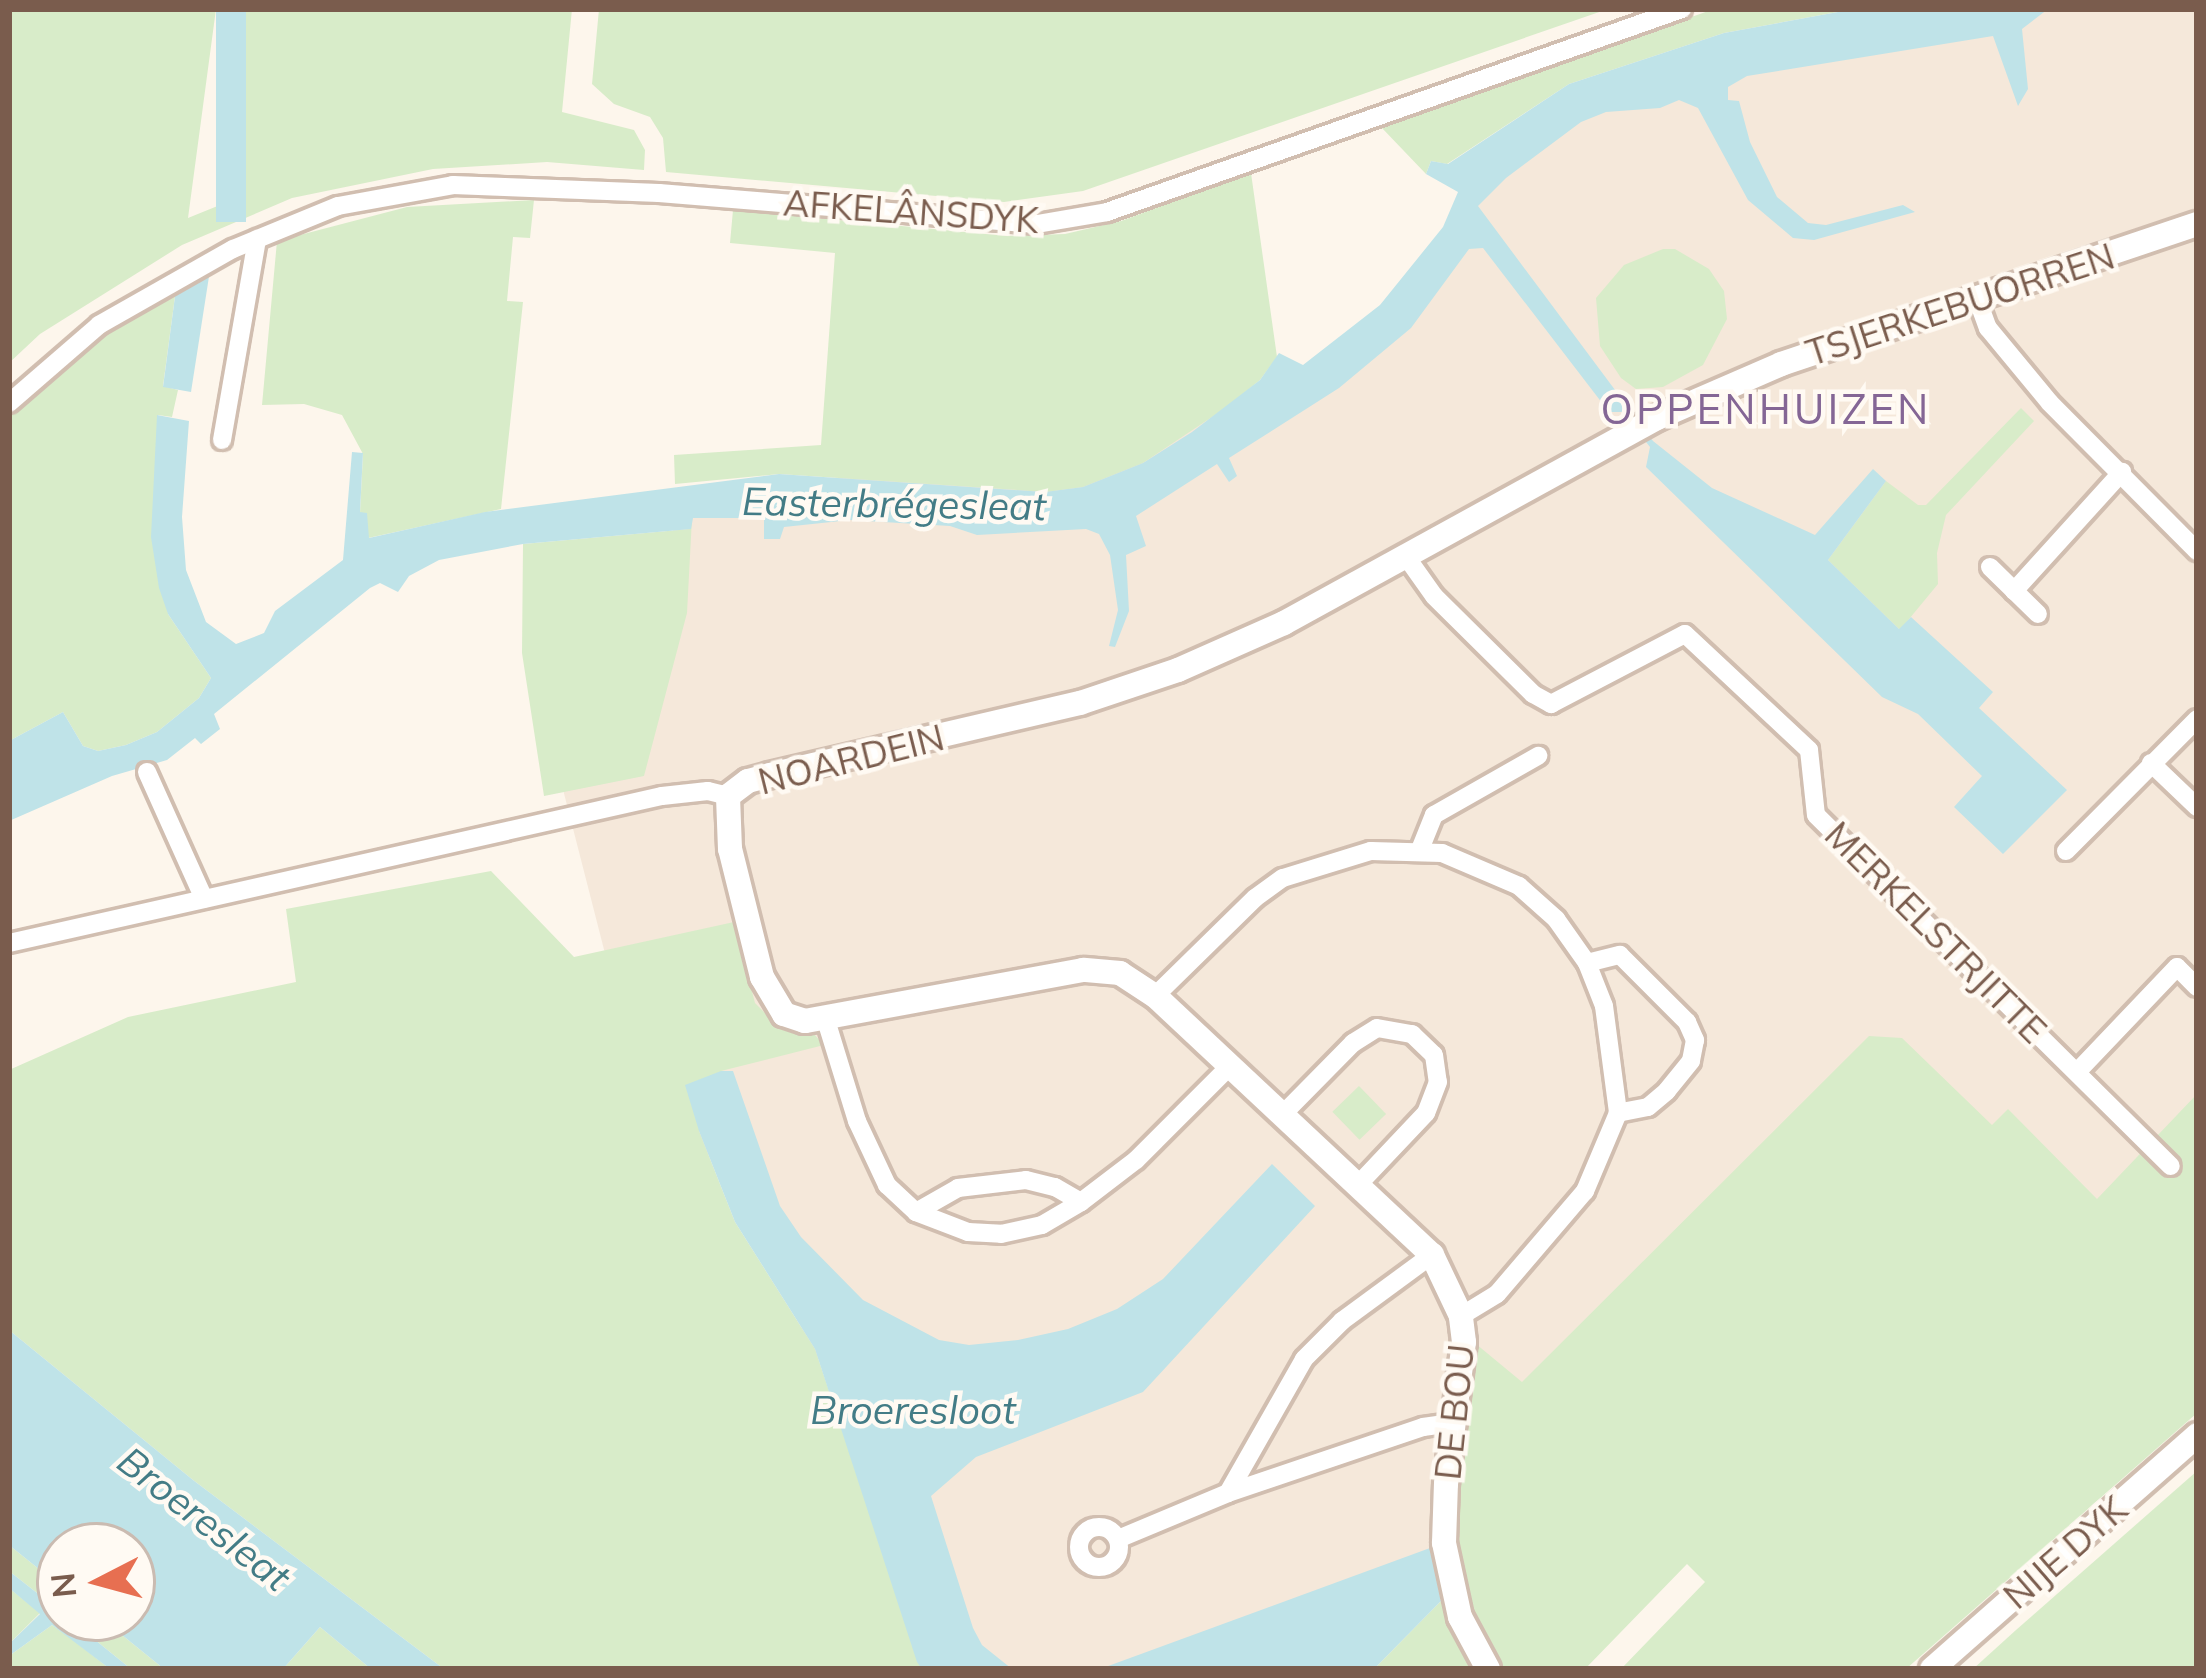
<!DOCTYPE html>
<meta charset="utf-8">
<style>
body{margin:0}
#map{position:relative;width:2206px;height:1678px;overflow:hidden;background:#fdf6ec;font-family:Mulish,sans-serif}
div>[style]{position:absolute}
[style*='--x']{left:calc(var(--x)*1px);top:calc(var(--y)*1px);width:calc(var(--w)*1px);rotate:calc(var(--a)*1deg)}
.residential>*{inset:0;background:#f5e8da}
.green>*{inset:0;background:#d8ecc9;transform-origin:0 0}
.water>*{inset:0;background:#bfe3e8;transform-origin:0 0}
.roads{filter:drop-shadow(3px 0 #d1beb0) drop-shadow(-3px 0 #d1beb0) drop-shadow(0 3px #d1beb0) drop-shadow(0 -3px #d1beb0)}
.street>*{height:18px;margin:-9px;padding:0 9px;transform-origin:9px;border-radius:9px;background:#fff}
.street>.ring{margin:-9px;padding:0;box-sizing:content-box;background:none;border:18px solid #fff;border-radius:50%}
.secondary>*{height:24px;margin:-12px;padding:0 12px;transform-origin:12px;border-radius:12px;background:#fff}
span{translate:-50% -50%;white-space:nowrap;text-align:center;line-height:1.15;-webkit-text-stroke:9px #fffaf3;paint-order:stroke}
.street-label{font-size:36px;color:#7a5c4d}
.water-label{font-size:39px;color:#437c86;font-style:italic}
.quarter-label{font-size:42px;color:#846695;letter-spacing:3px}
.frame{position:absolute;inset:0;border:12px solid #7a5c4d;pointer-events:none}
.north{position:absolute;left:36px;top:1522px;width:120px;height:120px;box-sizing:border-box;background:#fffaf3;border:3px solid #cabbb1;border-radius:50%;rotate:264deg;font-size:33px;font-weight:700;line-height:48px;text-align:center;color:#7a5c4d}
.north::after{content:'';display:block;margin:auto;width:42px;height:54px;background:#e76f51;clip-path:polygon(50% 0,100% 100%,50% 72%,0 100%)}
</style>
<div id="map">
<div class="residential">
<i style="clip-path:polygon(2027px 9px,2197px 9px,2197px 1112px,2079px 1237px,1524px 1430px,1408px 1584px,1186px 1669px,986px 1669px,610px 973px,558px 770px,682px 512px,1347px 370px,1488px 187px,1591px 108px)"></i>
</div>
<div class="green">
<i style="clip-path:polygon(9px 9px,216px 9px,188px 218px,220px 205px,246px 9px,572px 9px,562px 112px,634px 130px,645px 150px,644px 170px,547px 162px,433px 169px,292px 198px,182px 245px,40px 334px,9px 363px)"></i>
<i style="clip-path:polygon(599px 9px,1608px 9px,1083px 191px,1004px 202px,666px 172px,663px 138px,650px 117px,614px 104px,592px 84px)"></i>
<i style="clip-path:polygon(1714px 9px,1854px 9px,1724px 33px,1569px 84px,1447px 164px,1431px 161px,1426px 174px,1381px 127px)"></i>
<i style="clip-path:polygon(1251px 173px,1277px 357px,1260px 380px,1227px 407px,1143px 463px,1083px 487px,1046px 492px,779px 474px,675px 484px,674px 455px,821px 445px,835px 253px,730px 243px,733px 210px,1007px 236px,1065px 234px,1121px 221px)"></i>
<i style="clip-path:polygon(534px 200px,530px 238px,513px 237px,507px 301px,523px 302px,501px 509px,368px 538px,360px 513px,363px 454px,342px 415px,304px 404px,262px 405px,277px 241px,407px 207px)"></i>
<i style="clip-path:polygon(1663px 249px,1675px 249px,1709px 269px,1724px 291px,1727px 319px,1703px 365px,1663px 387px,1636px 389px,1621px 378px,1600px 346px,1596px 298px,1624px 265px)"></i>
<i style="clip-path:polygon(176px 289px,163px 386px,178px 390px,172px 417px,158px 415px,168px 614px,211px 678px,199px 698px,157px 732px,126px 745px,98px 751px,83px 746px,63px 712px,9px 741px,9px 413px,62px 361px)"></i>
<i style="clip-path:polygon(2021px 408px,2034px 421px,1946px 515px,1937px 553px,1938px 584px,1900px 630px,1828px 560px,1886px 481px,1918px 505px,1926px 505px)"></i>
<i style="clip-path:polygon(692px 518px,687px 613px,644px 776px,544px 796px,522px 653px,523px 544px,690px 529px)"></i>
<i style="clip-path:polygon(491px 871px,574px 957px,734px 922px,755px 1003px,774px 1022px,812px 1032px,824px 1045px,721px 1071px,699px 1131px,735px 1222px,815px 1349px,922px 1669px,444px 1669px,193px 1480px,9px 1330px,9px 1070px,128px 1017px,296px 982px,286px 909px)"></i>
<i style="clip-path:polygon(1869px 1036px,1902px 1038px,1992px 1125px,2008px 1109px,2097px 1199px,2197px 1094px,2197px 1413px,1906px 1669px,1621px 1669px,1705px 1582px,1687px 1564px,1585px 1669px,1500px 1669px,1473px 1627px,1455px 1548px,1470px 1339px,1522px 1382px)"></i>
<i style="left:1359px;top:1086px;width:39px;height:37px;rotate:46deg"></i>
<i style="clip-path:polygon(2197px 1471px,2197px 1669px,1973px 1669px,2016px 1630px)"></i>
<i style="clip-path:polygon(9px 1545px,60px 1586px,60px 1611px,9px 1571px)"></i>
<i style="clip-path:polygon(9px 1588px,40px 1613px,9px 1644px)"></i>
<i style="clip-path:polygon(1441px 1601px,1472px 1669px,1374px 1669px)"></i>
<i style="clip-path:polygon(68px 1618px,101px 1618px,164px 1669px,131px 1669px)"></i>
<i style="clip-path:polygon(52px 1625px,73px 1640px,110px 1669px,9px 1669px,9px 1656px)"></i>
<i style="clip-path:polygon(320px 1627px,371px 1669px,283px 1669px)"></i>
</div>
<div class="water">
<i style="left:216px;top:9px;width:30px;height:213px"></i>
<i style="clip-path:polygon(1854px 9px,2048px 9px,2022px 29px,2028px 89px,2018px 106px,1993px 36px,1747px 76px,1728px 87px,1728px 100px,1739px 101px,1750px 142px,1777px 197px,1808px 223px,1826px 225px,1903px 205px,1915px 212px,1814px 240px,1793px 238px,1748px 200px,1698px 108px,1679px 100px,1660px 108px,1606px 112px,1581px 122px,1506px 178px,1478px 206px,1653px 441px,1712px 488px,1815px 535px,1873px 469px,1886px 481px,1828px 560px,1899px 629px,1911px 617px,1993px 692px,1979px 708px,2067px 790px,2003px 854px,1954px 807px,1982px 776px,1918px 714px,1882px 697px,1646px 467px,1650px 447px,1622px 412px,1609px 412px,1483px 248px,1469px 249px,1411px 328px,1339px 388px,1229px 458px,1237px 476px,1229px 482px,1217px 464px,1136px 516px,1146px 546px,1126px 555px,1129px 611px,1115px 647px,1109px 646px,1118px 610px,1110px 555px,1099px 534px,1086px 529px,977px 535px,950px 526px,850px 520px,784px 527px,780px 539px,764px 539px,764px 518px,693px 518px,691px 529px,523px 544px,439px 560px,409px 576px,398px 592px,380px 583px,370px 588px,214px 714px,220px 729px,201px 744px,195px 738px,167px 760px,112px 776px,9px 821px,9px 741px,63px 712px,83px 746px,98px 751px,126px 745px,157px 732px,199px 698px,211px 678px,168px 614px,159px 588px,151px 537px,157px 415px,189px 421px,182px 517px,186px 570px,206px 622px,236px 644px,264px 633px,275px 611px,343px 560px,352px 452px,363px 453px,360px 512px,367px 513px,369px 538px,485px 512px,779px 474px,1045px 492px,1083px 487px,1143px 463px,1192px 432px,1260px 380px,1279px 353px,1303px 365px,1380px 305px,1443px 227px,1458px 192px,1426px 174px,1431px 161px,1448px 164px,1569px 84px,1724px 33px)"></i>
<i style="clip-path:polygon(210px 270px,191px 392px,163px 387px,176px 289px)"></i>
<i style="clip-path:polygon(721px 1071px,733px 1071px,780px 1206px,801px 1237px,863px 1300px,939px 1340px,969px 1345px,1018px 1340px,1068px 1329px,1117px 1309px,1163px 1279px,1272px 1164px,1315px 1206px,1143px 1392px,976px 1457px,931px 1496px,973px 1628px,982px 1645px,1012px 1669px,922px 1669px,917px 1662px,815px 1349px,735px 1222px,699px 1131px,685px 1085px)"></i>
<i style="clip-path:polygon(9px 1330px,193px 1480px,444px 1669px,371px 1669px,320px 1627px,283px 1669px,164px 1669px,101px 1618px,132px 1618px,132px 1546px,60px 1546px,60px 1586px,9px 1545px)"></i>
<i style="clip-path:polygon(1430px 1548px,1441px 1601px,1374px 1669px,1100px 1669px)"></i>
<i style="clip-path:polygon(9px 1571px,60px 1611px,60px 1618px,68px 1618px,131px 1669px,110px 1669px,52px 1625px,9px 1656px,9px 1644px,40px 1614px,9px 1588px)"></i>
</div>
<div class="roads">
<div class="street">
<i style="--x:1978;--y:301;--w:29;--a:70"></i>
<i style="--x:1988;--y:328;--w:97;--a:50.4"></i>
<i style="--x:2050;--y:403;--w:209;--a:45.2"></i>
<i style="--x:9;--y:403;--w:119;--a:-40.9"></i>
<i style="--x:99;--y:325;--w:154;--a:-29.6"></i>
<i style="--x:233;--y:249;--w:113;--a:-22.3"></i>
<i style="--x:338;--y:206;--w:117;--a:-10.3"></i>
<i style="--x:453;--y:185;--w:206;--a:2.2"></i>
<i style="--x:659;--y:193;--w:379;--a:4.7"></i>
<i style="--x:1037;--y:224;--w:71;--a:-9.7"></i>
<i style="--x:1107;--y:212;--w:610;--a:-19.45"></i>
<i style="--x:222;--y:440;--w:204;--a:-80.1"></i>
<i style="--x:1405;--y:555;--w:50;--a:54.7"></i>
<i style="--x:1434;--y:596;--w:139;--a:44.7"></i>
<i style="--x:1533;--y:694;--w:21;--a:29"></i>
<i style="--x:1551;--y:704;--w:151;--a:-27.6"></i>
<i style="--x:1685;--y:634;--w:170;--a:43.1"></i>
<i style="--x:1809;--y:750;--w:65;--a:83.9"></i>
<i style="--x:1816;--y:815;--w:499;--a:44.7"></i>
<i style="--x:1990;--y:567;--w:67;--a:44.4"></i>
<i style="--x:2014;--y:591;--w:161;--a:-47.8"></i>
<i style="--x:2151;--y:763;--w:64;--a:43.7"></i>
<i style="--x:147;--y:772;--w:139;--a:65.8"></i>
<i style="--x:2066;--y:851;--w:186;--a:-45.2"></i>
<i style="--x:1419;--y:852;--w:40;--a:-68"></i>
<i style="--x:1434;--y:815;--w:120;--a:-29.6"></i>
<i style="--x:9;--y:943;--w:669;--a:-12.69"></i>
<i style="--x:662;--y:796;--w:46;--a:-6.2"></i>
<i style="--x:708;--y:791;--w:21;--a:14"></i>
<i style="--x:1587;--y:963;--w:34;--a:-14"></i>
<i style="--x:1620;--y:955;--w:95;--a:45"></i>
<i style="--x:1687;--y:1022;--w:20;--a:66"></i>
<i style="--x:1695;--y:1040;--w:21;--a:101"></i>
<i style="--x:1691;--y:1061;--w:38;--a:129"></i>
<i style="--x:1667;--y:1091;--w:25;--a:140"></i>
<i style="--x:1648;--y:1107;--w:31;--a:169"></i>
<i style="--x:1155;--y:996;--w:140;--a:-44.4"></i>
<i style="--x:1255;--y:898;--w:34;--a:-36"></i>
<i style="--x:1283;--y:878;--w:92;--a:-17.1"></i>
<i style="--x:1371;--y:851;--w:71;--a:1.6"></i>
<i style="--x:1442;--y:853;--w:84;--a:23.2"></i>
<i style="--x:1519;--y:886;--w:50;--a:41.7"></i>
<i style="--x:1556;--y:919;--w:54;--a:54.8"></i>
<i style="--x:1587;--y:963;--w:46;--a:68.4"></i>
<i style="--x:1604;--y:1006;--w:108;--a:82.5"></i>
<i style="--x:1618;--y:1113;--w:85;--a:112.9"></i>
<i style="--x:1585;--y:1191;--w:135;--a:130.5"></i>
<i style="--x:1497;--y:1294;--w:42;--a:148.6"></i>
<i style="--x:825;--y:1017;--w:109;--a:72.9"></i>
<i style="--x:857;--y:1121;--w:71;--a:64.9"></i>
<i style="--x:887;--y:1185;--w:40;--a:43"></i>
<i style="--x:916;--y:1212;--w:56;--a:21"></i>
<i style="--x:968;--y:1232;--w:33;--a:3"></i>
<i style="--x:1001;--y:1234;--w:42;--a:-12.4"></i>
<i style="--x:1042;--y:1225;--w:45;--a:-30.5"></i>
<i style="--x:1081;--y:1202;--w:69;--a:-37.4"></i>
<i style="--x:1136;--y:1160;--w:130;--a:-45"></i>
<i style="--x:2077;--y:1072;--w:145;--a:-46.4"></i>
<i style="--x:2177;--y:967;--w:28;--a:45"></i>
<i style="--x:1283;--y:1114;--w:100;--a:-45.4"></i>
<i style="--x:1353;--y:1043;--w:28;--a:-32"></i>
<i style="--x:1377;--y:1028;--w:36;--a:10"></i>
<i style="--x:1412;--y:1034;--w:30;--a:44"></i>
<i style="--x:1434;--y:1055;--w:27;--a:82"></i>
<i style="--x:1438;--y:1082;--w:33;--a:111"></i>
<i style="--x:1426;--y:1113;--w:99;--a:133.4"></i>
<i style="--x:916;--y:1212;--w:48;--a:-29.7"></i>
<i style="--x:958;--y:1188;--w:68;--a:-6.7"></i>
<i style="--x:1026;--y:1180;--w:30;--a:14"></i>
<i style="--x:1055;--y:1187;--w:30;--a:30"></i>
<i style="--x:1228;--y:1493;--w:154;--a:-60.4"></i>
<i style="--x:1304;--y:1359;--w:54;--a:-45"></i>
<i style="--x:1342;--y:1321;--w:112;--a:-36.3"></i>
<i class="ring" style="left:1079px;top:1527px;width:22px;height:22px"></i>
<i style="--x:1118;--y:1539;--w:119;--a:-22.7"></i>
<i style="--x:1228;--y:1493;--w:206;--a:-18.7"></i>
<i style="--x:1423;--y:1427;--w:29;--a:-8"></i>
</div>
<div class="secondary">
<i style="--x:1488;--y:1669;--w:59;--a:-118.3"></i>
<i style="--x:1460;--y:1617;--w:76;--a:-102.2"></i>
<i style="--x:1444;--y:1543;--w:59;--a:-88.1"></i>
<i style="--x:1446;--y:1484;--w:143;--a:-82.8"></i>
<i style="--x:1464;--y:1342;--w:26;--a:-97"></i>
<i style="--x:1461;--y:1316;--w:68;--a:-115.4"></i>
<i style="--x:1432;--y:1255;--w:379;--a:-136.9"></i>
<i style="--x:1155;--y:996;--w:42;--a:-146.7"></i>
<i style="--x:1120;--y:973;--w:37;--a:-175"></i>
<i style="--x:1083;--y:970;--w:283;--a:169.6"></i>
<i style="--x:805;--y:1021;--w:22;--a:-162"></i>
<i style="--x:784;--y:1014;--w:43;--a:-120.7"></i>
<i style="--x:762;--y:977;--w:132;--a:-104"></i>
<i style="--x:730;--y:849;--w:53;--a:-92.2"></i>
<i style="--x:728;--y:796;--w:25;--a:-37"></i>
<i style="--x:748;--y:781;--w:23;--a:-15"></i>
<i style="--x:770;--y:775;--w:318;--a:-13.1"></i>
<i style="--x:1080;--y:703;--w:103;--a:-18.6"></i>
<i style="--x:1178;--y:670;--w:116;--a:-23.9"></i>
<i style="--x:1284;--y:623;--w:426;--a:-28.8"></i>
<i style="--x:1657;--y:418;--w:135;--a:-23.5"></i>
<i style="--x:1781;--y:364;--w:439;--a:-18.6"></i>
<i style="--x:1932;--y:1669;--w:354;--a:-41.4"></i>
</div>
</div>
<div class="street-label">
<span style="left:911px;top:211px;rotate:4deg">AFKELÂNSDYK</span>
<span style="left:1960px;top:304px;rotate:-18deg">TSJERKEBUORREN</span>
<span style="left:851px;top:759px;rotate:-14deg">NOARDEIN</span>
<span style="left:1936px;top:932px;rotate:45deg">MERKELSTRJITTE</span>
<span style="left:1454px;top:1412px;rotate:-84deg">DE BOU</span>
<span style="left:2065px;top:1552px;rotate:-41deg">NIJE DYK</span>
</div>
<div class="water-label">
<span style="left:894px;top:504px;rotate:1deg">Easterbrégesleat</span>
<span style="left:913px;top:1410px">Broeresloot</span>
<span style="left:204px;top:1519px;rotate:38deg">Broeresleat</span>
</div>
<div class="quarter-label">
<span style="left:1766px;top:409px">OPPENHUIZEN</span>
</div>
<div class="frame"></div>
<div class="north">N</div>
</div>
